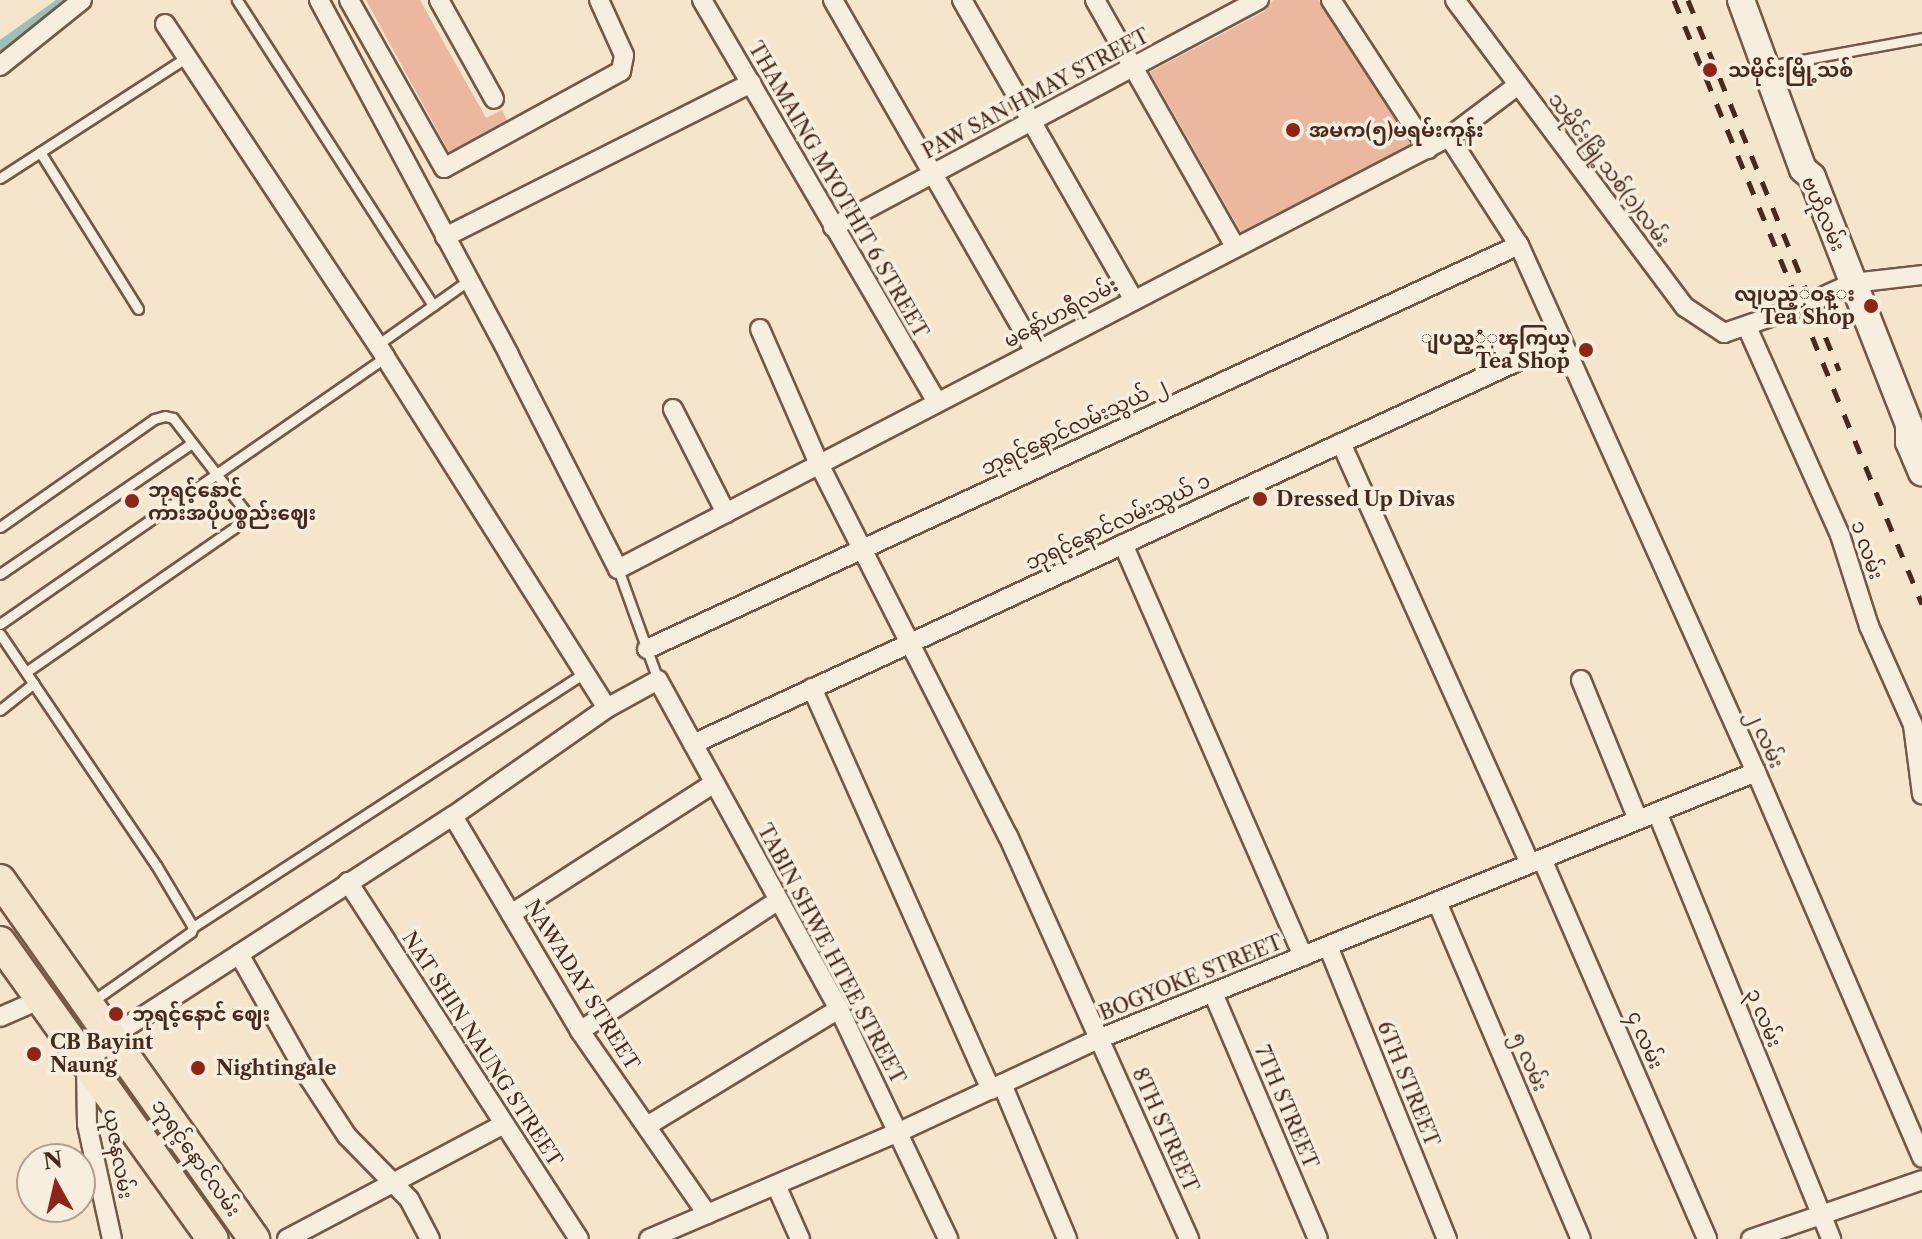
<!DOCTYPE html>
<meta charset="utf-8">
<style>
body{margin:0}
#map{position:relative;width:1922px;height:1239px;overflow:hidden;background:#f5e5cc;font-family:"Libre Caslon Text","Noto Sans Myanmar",serif}
div>[style]{position:absolute}
[style*='--x']{left:calc(var(--x)*1px);top:calc(var(--y)*1px);width:calc(var(--w)*1px);rotate:calc(var(--a)*1deg)}
.water>*{inset:0;background:#9cbfb8}
.building>*{inset:0;background:#ebb79f}
.roads{filter:drop-shadow(2px 0 #725947) drop-shadow(-2px 0 #725947) drop-shadow(0 2px #725947) drop-shadow(0 -2px #725947)}
.service>*{height:9px;margin:-4.5px;padding:0 4.5px;transform-origin:4.5px;border-radius:4.5px;background:#f8eede}
.minor>*{height:18px;margin:-9px;padding:0 9px;transform-origin:9px;border-radius:9px;background:#f8eede}
.secondary>*{height:26px;margin:-13px;padding:0 13px;transform-origin:13px;border-radius:13px;background:#f8eede}
.primary>*{height:30px;margin:-15px;padding:0 15px;transform-origin:15px;border-radius:15px;background:#f5e5cc}
.rail>*{height:5px;margin-top:-2.5px;transform-origin:0;background:repeating-linear-gradient(90deg,#462a1b 0 14px,transparent 0 28px)}
.dots>*{width:22px;height:22px;translate:-50% -50%;box-sizing:border-box;border:4px solid #f8eede;border-radius:50%}
span{translate:-50% -50%;white-space:nowrap;text-align:center;line-height:1.15;-webkit-text-stroke:7px #f8eede;paint-order:stroke}
.poi-label{font-size:20px;color:#462a1b;font-weight:700}
.left{translate:0 -50%;text-align:left}
.right{translate:-100% -50%;text-align:right}
.street-label{font-size:20px;color:#462a1b}
.north{position:absolute;left:16px;top:1143px;width:80px;height:80px;box-sizing:border-box;background:#f8eede;border:2px solid #b1a090;border-radius:50%;rotate:352deg;font-size:22px;font-weight:700;line-height:32px;text-align:center;color:#462a1b}
.north::after{content:'';display:block;margin:auto;width:28px;height:36px;background:#8f2418;clip-path:polygon(50% 0,100% 100%,50% 72%,0 100%)}
</style>
<div id="map">
<div class="water">
<i style="clip-path:polygon(56px 0,76px 0,0 55px,0 40px)"></i>
</div>
<div class="building">
<i style="clip-path:polygon(366px 0,420px 0,486px 118px,502px 110px,507px 120px,449px 152px)"></i>
<i style="clip-path:polygon(1273px 0,1319px 0,1410px 144px,1241px 232px,1150px 72px,1265px 11px)"></i>
</div>
<div class="roads">
<div class="service">
<i style="--x:237;--y:0;--w:363;--a:57.3"></i>
<i style="--x:1768;--y:66;--w:157;--a:-10.3"></i>
<i style="--x:40;--y:152;--w:185;--a:58"></i>
<i style="--x:0;--y:178;--w:223;--a:-32.9"></i>
<i style="--x:377;--y:345;--w:113;--a:-35.2"></i>
<i style="--x:0;--y:527;--w:188;--a:-35"></i>
<i style="--x:154;--y:419;--w:11;--a:-15"></i>
<i style="--x:165;--y:416;--w:8;--a:14"></i>
<i style="--x:173;--y:418;--w:118;--a:52.3"></i>
<i style="--x:245;--y:511;--w:20;--a:123"></i>
<i style="--x:234;--y:528;--w:253;--a:145.3"></i>
<i style="--x:618;--y:569;--w:118;--a:70.2"></i>
<i style="--x:0;--y:574;--w:232;--a:-34.3"></i>
<i style="--x:0;--y:624;--w:469;--a:-34.7"></i>
<i style="--x:0;--y:634;--w:279;--a:56"></i>
<i style="--x:156;--y:865;--w:72;--a:59.2"></i>
<i style="--x:193;--y:927;--w:5;--a:112"></i>
<i style="--x:191;--y:932;--w:120;--a:144.9"></i>
<i style="--x:0;--y:710;--w:43;--a:-38.5"></i>
<i style="--x:193;--y:927;--w:466;--a:-33"></i>
</div>
<div class="minor">
<i style="--x:319;--y:0;--w:403;--a:61.8"></i>
<i style="--x:509;--y:355;--w:240;--a:63"></i>
<i style="--x:618;--y:569;--w:937;--a:-27.47"></i>
<i style="--x:1449;--y:137;--w:86;--a:-37"></i>
<i style="--x:349;--y:0;--w:193;--a:60.5"></i>
<i style="--x:444;--y:168;--w:202;--a:-28.7"></i>
<i style="--x:621;--y:71;--w:16;--a:-79"></i>
<i style="--x:624;--y:55;--w:60;--a:-114.4"></i>
<i style="--x:439;--y:0;--w:113;--a:60.9"></i>
<i style="--x:702;--y:0;--w:466;--a:59.7"></i>
<i style="--x:833;--y:0;--w:405;--a:60.1"></i>
<i style="--x:962;--y:0;--w:346;--a:60.2"></i>
<i style="--x:1095;--y:0;--w:283;--a:60.4"></i>
<i style="--x:1331;--y:0;--w:178;--a:56.9"></i>
<i style="--x:1455;--y:0;--w:384;--a:53.2"></i>
<i style="--x:1685;--y:307;--w:47;--a:33.7"></i>
<i style="--x:1724;--y:333;--w:80;--a:-18.9"></i>
<i style="--x:1800;--y:307;--w:58;--a:-24.4"></i>
<i style="--x:1853;--y:283;--w:69;--a:-6.6"></i>
<i style="--x:165;--y:24;--w:399;--a:56.5"></i>
<i style="--x:385;--y:357;--w:415;--a:57.7"></i>
<i style="--x:0;--y:66;--w:105;--a:-38.8"></i>
<i style="--x:1449;--y:137;--w:129;--a:57.1"></i>
<i style="--x:1519;--y:245;--w:578;--a:65.79"></i>
<i style="--x:1756;--y:772;--w:420;--a:66.7"></i>
<i style="--x:833;--y:227;--w:483;--a:-28.1"></i>
<i style="--x:445;--y:237;--w:343;--a:-26.7"></i>
<i style="--x:1747;--y:327;--w:228;--a:65.9"></i>
<i style="--x:1840;--y:535;--w:96;--a:72.3"></i>
<i style="--x:1869;--y:626;--w:108;--a:66"></i>
<i style="--x:1913;--y:725;--w:70;--a:82.6"></i>
<i style="--x:760;--y:329;--w:147;--a:66.4"></i>
<i style="--x:819;--y:464;--w:417;--a:63.1"></i>
<i style="--x:1008;--y:836;--w:442;--a:65.8"></i>
<i style="--x:673;--y:409;--w:117;--a:63"></i>
<i style="--x:1341;--y:443;--w:461;--a:65.8"></i>
<i style="--x:1123;--y:544;--w:450;--a:66.4"></i>
<i style="--x:647;--y:649;--w:961;--a:-24.86"></i>
<i style="--x:1581;--y:680;--w:151;--a:67.8"></i>
<i style="--x:812;--y:688;--w:440;--a:66"></i>
<i style="--x:693;--y:744;--w:957;--a:-24.9"></i>
<i style="--x:1657;--y:812;--w:461;--a:67.8"></i>
<i style="--x:453;--y:816;--w:250;--a:59.4"></i>
<i style="--x:580;--y:1031;--w:223;--a:55.2"></i>
<i style="--x:1542;--y:859;--w:414;--a:66.5"></i>
<i style="--x:348;--y:882;--w:425;--a:57.1"></i>
<i style="--x:1437;--y:902;--w:366;--a:66.9"></i>
<i style="--x:511;--y:914;--w:242;--a:-32.8"></i>
<i style="--x:1328;--y:946;--w:316;--a:67.9"></i>
<i style="--x:239;--y:954;--w:142;--a:60.6"></i>
<i style="--x:309;--y:1078;--w:69;--a:56.8"></i>
<i style="--x:347;--y:1136;--w:88;--a:45.5"></i>
<i style="--x:409;--y:1199;--w:45;--a:62.3"></i>
<i style="--x:1213;--y:993;--w:267;--a:66.9"></i>
<i style="--x:0;--y:1017;--w:43;--a:-23.6"></i>
<i style="--x:580;--y:1031;--w:238;--a:-33.4"></i>
<i style="--x:1002;--y:1084;--w:168;--a:67.2"></i>
<i style="--x:647;--y:1126;--w:225;--a:-31.4"></i>
<i style="--x:776;--y:1185;--w:59;--a:66"></i>
<i style="--x:112;--y:1239;--w:118;--a:-102.3"></i>
<i style="--x:87;--y:1124;--w:59;--a:-91"></i>
<i style="--x:86;--y:1065;--w:38;--a:-48"></i>
<i style="--x:111;--y:1037;--w:407;--a:-32.9"></i>
<i style="--x:453;--y:816;--w:188;--a:-35"></i>
<i style="--x:607;--y:708;--w:58;--a:-28.8"></i>
<i style="--x:658;--y:680;--w:376;--a:61.2"></i>
<i style="--x:839;--y:1009;--w:255;--a:64.6"></i>
<i style="--x:287;--y:1239;--w:246;--a:-27.9"></i>
<i style="--x:649;--y:1239;--w:272;--a:-23.2"></i>
<i style="--x:899;--y:1132;--w:223;--a:-25"></i>
<i style="--x:1101;--y:1038;--w:707;--a:-22.1"></i>
<i style="--x:1751;--y:1239;--w:181;--a:-19"></i>
</div>
<div class="secondary">
<i style="--x:1741;--y:0;--w:180;--a:69.9"></i>
<i style="--x:1803;--y:169;--w:12;--a:42"></i>
<i style="--x:1812;--y:177;--w:266;--a:68.6"></i>
<i style="--x:1909;--y:425;--w:17;--a:90"></i>
<i style="--x:1909;--y:442;--w:33;--a:67"></i>
</div>
<div class="primary">
<i style="--x:0;--y:880;--w:440;--a:54.7"></i>
<i style="--x:0;--y:942;--w:365;--a:54.4"></i>
</div>
</div>
<div class="rail">
<i style="--x:1674;--y:0;--w:653;--a:67.68"></i>
<i style="--x:1688;--y:0;--w:400;--a:67.8"></i>
</div>
<div class="dots">
<i style="left:1710px;top:70px;background:#8f2418"></i>
<i style="left:1293px;top:130px;background:#8f2418"></i>
<i style="left:1871px;top:306px;background:#8f2418"></i>
<i style="left:1586px;top:350px;background:#8f2418"></i>
<i style="left:1260px;top:499px;background:#8f2418"></i>
<i style="left:132px;top:501px;background:#8f2418"></i>
<i style="left:116px;top:1014px;background:#8f2418"></i>
<i style="left:34px;top:1054px;background:#8f2418"></i>
<i style="left:198px;top:1068px;background:#8f2418"></i>
</div>
<div class="poi-label">
<span class="left" style="left:1728px;top:70px">သမိုင်းမြို့သစ်</span>
<span class="left" style="left:1309px;top:130px">အမက(၅)မရမ်းကုန်း</span>
<span class="right" style="left:1855px;top:306px">လျပည့္ဝန္း<br>Tea Shop</span>
<span class="right" style="left:1570px;top:350px">ျပည့္စံုၾကြယ္<br>Tea Shop</span>
<span class="left" style="left:148px;top:502px">ဘုရင့်နောင်<br>ကားအပိုပစ္စည်းဈေး</span>
<span class="left" style="left:1276px;top:499px">Dressed Up Divas</span>
<span class="left" style="left:132px;top:1014px">ဘုရင့်နောင် ဈေး</span>
<span class="left" style="left:50px;top:1054px">CB Bayint<br>Naung</span>
<span class="left" style="left:216px;top:1068px">Nightingale</span>
</div>
<div class="street-label">
<span style="left:1036px;top:94px;rotate:-28deg">PAW SAN HMAY STREET</span>
<span style="left:1609px;top:170px;rotate:53deg">သမိုင်းမြို့သစ်(၁)လမ်း</span>
<span style="left:838px;top:190px;rotate:60deg">THAMAING MYOTHIT 6 STREET</span>
<span style="left:1823px;top:214px;rotate:66deg">ဗဟိုလမ်း</span>
<span style="left:1061px;top:313px;rotate:-28deg">မနော်ဟရီလမ်း</span>
<span style="left:1074px;top:427px;rotate:-25deg">ဘုရင့်နောင်လမ်းသွယ် ၂</span>
<span style="left:1118px;top:522px;rotate:-25deg">ဘုရင့်နောင်လမ်းသွယ် ၁</span>
<span style="left:1867px;top:550px;rotate:71deg">၁ လမ်း</span>
<span style="left:1765px;top:739px;rotate:66deg">၂ လမ်း</span>
<span style="left:831px;top:954px;rotate:62deg">TABIN SHWE HTEE STREET</span>
<span style="left:1191px;top:978px;rotate:-22deg">BOGYOKE STREET</span>
<span style="left:582px;top:985px;rotate:58deg">NAWADAY STREET</span>
<span style="left:1764px;top:1018px;rotate:68deg">၃ လမ်း</span>
<span style="left:1645px;top:1040px;rotate:67deg">၄ လမ်း</span>
<span style="left:482px;top:1049px;rotate:57deg">NAT SHIN NAUNG STREET</span>
<span style="left:1529px;top:1062px;rotate:67deg">၅ လမ်း</span>
<span style="left:1408px;top:1084px;rotate:68deg">6TH STREET</span>
<span style="left:1286px;top:1107px;rotate:67deg">7TH STREET</span>
<span style="left:1165px;top:1130px;rotate:66deg">8TH STREET</span>
<span style="left:118px;top:1154px;rotate:80deg">ယုဇနလမ်း</span>
<span style="left:196px;top:1158px;rotate:55deg">ဘုရင့်နောင်လမ်း</span>
</div>
<div class="north">N</div>
</div>
